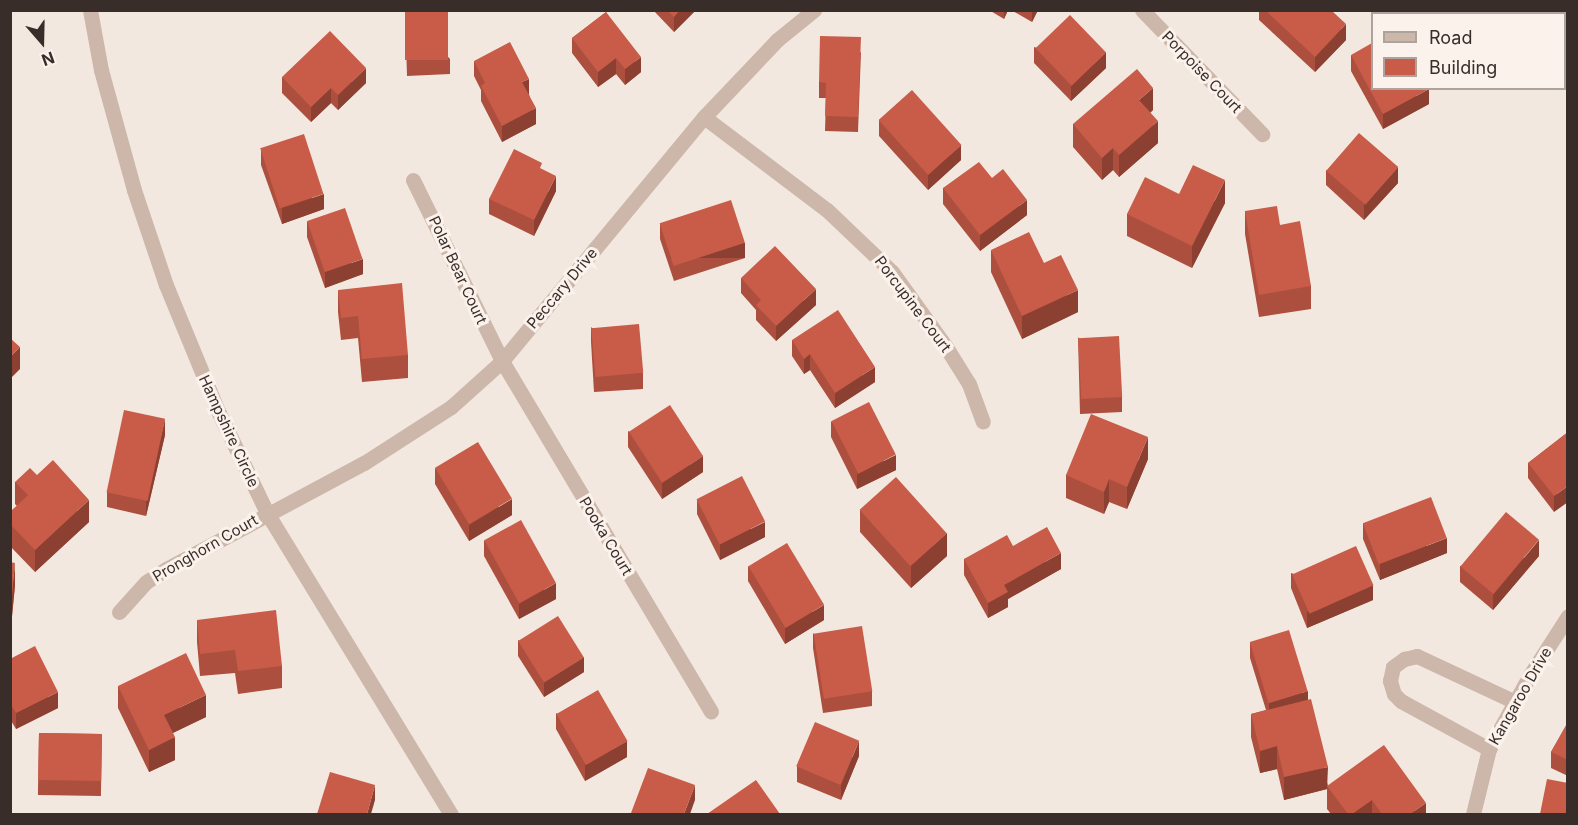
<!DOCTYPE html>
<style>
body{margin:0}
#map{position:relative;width:1578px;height:825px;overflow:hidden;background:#f3e8df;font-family:Inter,sans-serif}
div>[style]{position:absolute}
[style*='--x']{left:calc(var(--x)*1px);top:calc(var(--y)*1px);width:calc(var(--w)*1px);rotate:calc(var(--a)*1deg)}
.minor>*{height:15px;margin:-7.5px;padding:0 7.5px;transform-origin:7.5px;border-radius:7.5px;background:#ccb7aa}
.wall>*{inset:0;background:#ac4f3e;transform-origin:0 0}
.shaded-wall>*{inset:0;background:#8c4032;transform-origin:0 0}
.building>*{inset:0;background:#c85c48;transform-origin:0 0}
span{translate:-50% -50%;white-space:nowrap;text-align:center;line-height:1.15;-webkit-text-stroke:6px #fbf2ec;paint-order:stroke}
.street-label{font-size:15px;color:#392d2a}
.frame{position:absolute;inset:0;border:12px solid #392d2a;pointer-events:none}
.legend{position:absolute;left:1371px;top:12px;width:195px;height:78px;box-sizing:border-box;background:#fbf2ec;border:2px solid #ada39e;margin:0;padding:8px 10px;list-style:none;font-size:18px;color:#392d2a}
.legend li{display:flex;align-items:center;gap:12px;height:30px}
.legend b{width:30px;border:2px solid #ada39e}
.north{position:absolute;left:12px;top:12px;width:60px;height:60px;-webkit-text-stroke:4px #fbf2ec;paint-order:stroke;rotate:160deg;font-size:16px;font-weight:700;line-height:24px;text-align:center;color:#392d2a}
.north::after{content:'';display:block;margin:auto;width:21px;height:27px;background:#392d2a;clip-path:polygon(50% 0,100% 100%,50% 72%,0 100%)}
</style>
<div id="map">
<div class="minor">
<i style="--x:90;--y:10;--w:61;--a:79.6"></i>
<i style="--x:101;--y:70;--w:124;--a:74.6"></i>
<i style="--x:134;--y:190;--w:100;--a:71.4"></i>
<i style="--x:166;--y:285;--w:136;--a:67.6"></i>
<i style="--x:218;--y:411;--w:113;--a:64.3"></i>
<i style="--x:267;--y:513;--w:353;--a:58.6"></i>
<i style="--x:1142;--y:10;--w:173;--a:45.9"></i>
<i style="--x:704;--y:117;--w:154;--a:37.1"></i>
<i style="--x:827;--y:210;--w:90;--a:43.6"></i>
<i style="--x:892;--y:272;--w:92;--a:54.2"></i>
<i style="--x:946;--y:347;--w:44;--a:58.1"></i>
<i style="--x:969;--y:384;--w:40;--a:69.8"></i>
<i style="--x:413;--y:180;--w:202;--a:63.8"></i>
<i style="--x:502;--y:361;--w:408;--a:59.2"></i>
<i style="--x:119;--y:612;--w:40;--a:-48"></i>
<i style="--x:146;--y:582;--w:24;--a:-33"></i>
<i style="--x:166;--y:569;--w:225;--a:-28.2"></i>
<i style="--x:364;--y:463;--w:103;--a:-32.8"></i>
<i style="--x:451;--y:407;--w:69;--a:-42"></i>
<i style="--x:502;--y:361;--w:317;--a:-50.4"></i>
<i style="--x:704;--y:117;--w:106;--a:-46.5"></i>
<i style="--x:777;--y:40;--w:48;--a:-39"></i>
<i style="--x:1489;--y:749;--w:100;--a:-151.4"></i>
<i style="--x:1401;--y:701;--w:10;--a:-135"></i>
<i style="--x:1394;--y:694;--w:14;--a:-107"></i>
<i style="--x:1390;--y:681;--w:14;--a:-78"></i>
<i style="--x:1393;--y:667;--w:14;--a:-36"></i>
<i style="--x:1404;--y:659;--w:13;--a:-13"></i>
<i style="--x:1417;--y:656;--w:108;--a:25.1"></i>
<i style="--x:1473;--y:814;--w:67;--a:-76.2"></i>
<i style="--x:1489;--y:749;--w:85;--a:-61"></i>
<i style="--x:1530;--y:675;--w:70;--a:-57.2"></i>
</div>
<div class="wall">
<i style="clip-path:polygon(405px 10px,450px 59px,450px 74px,407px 76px)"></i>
<i style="clip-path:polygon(653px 10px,696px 10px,674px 32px)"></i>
<i style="clip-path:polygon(989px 10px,1008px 10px,1004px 19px)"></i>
<i style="clip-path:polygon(1011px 10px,1038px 10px,1032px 22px)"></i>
<i style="clip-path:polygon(1259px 10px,1331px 10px,1346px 40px,1315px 72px,1259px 20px)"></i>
<i style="clip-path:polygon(606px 12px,641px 72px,625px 85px,616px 74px,598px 87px,572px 53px,572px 38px)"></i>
<i style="clip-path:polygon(1034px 47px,1106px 68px,1071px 101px,1034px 63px)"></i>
<i style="clip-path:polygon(861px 52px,858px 132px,825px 131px,826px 98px,819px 98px,819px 82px)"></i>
<i style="clip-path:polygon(1351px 55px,1429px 104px,1383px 129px,1351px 71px)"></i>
<i style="clip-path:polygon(474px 61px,529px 94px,536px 124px,502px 142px,481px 101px,481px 90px,474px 76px)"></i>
<i style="clip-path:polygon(282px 77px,366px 83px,338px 110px,331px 103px,311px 122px,282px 93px)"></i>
<i style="clip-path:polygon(1153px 110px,1150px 113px,1158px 143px,1119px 177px,1113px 170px,1102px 180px,1073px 147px,1073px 124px)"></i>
<i style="clip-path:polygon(879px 120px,961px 160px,928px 190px,879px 136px)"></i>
<i style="clip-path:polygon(261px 149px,324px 209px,282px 224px,261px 165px)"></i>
<i style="clip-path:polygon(1326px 170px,1398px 183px,1364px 220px,1326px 185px)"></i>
<i style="clip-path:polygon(992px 178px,1027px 215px,980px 251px,943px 204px,943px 188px)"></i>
<i style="clip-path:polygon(556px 191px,534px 236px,489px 214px,489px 199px)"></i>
<i style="clip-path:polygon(1179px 194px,1225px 203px,1192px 268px,1127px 236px,1127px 214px)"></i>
<i style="clip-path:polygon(1245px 211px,1280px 225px,1311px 286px,1311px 309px,1259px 317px,1245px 234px)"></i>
<i style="clip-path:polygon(307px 221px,363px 274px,325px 288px,307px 237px)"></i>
<i style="clip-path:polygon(660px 223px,745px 258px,674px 281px,660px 239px)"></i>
<i style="clip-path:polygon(991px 250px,1044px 263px,1078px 312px,1022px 339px,991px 272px)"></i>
<i style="clip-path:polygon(741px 278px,816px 305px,776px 341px,756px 320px,756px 310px,741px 293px)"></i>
<i style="clip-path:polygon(338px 290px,408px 355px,408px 378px,362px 382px,358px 338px,341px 340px,338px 312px)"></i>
<i style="clip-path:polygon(591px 327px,643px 373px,643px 389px,594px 392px,591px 342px)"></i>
<i style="clip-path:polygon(1078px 337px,1122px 397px,1122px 412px,1080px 414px)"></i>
<i style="clip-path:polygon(792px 340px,875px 382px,835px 408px,810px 370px,804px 374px,792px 356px)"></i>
<i style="clip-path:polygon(831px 421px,896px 470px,857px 489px,831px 437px)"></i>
<i style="clip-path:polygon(628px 431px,703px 472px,662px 499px,628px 447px)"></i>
<i style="clip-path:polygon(1568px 432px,1554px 512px,1528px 478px,1528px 463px)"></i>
<i style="clip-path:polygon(165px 435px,146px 516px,107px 507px,107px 492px)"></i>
<i style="clip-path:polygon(1148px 459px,1127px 509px,1109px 502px,1104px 514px,1066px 498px,1066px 475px)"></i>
<i style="clip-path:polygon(435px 468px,512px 515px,469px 541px,435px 484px)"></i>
<i style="clip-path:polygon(37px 475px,89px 522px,35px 572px,10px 546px,10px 512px,17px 506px,15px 504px,15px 482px)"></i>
<i style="clip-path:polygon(697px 499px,765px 537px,720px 560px,697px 514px)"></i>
<i style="clip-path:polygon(860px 510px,947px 556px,911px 588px,860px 532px)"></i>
<i style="clip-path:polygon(1363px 523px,1447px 553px,1380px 580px,1363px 539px)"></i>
<i style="clip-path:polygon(484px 540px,556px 599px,519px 619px,484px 556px)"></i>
<i style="clip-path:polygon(1013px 546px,1061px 569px,1008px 599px,1008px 607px,988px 618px,964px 575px,964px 559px)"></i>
<i style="clip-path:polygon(1539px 556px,1493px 610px,1460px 582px,1460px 566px)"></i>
<i style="clip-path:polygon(10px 562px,15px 585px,12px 616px,10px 616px)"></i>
<i style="clip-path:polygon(748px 566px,824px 620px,785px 644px,748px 581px)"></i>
<i style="clip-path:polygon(1291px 573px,1373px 600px,1307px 628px,1291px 588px)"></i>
<i style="clip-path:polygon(197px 620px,282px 666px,282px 688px,238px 694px,235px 673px,200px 676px,197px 642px)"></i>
<i style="clip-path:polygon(813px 633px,872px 691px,872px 706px,823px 713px,813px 648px)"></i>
<i style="clip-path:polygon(518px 640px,584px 672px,544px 697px,518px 656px)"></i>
<i style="clip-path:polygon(1250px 642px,1308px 700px,1328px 786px,1426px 814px,1331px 814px,1327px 809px,1327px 789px,1284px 800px,1277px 769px,1260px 773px,1251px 737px,1251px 714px,1266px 710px,1250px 658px)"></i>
<i style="clip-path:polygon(10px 659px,58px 708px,16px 729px,10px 719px)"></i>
<i style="clip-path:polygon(118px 686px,206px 717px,173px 733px,175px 760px,149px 772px,118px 708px)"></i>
<i style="clip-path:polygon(556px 713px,627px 757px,585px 781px,556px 729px)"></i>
<i style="clip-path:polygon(1568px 722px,1568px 776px,1551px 768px,1551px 752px)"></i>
<i style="left:39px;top:733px;width:63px;height:62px;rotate:1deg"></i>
<i style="clip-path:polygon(859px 756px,841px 800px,797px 782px,797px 766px)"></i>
</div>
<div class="shaded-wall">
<i style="clip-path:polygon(680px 10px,696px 10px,674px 32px,674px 17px)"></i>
<i style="clip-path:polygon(1004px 10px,1008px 10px,1004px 19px)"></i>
<i style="clip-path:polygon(1032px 10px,1038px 10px,1032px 22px)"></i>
<i style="clip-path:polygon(1346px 24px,1346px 40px,1315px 72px,1315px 57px)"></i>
<i style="clip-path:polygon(1106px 52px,1106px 68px,1071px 101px,1071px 86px)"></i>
<i style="clip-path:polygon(641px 57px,641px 72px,625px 85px,625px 69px)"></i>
<i style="clip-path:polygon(616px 58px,616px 74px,598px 87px,598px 72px)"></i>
<i style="clip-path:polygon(366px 68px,366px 83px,338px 110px,338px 95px)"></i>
<i style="clip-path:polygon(529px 79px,529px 94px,522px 98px,522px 82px)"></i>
<i style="clip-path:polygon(331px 88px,331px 103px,311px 122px,311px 107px)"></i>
<i style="clip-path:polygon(1153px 88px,1153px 110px,1139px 122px,1139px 100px)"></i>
<i style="clip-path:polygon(1429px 89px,1429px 104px,1383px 129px,1383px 114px)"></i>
<i style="clip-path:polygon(536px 108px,536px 124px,502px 142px,502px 126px)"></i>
<i style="clip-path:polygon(1158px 121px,1158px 143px,1119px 177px,1119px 155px)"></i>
<i style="clip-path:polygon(961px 145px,961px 160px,928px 190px,928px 175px)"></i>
<i style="clip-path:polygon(1113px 148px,1113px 170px,1102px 180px,1102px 158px)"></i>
<i style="clip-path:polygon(1398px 167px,1398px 183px,1364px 220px,1364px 205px)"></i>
<i style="clip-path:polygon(556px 176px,556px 191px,534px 236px,534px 220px)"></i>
<i style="clip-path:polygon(1225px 180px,1225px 203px,1192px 268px,1192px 246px)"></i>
<i style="clip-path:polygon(324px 194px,324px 209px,282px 224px,282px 208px)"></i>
<i style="clip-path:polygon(1027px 200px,1027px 215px,980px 251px,980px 235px)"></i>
<i style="left:745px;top:243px;width:15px;height:75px;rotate:90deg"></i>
<i style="clip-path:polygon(363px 259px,363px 274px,325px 288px,325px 272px)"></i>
<i style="clip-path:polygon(816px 289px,816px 305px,776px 341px,776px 326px)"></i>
<i style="clip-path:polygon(1078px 290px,1078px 312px,1022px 339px,1022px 316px)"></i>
<i style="clip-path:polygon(20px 347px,20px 369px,10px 379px,10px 357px)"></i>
<i style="clip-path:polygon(810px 354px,810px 370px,804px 374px,804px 359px)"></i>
<i style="clip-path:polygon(875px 367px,875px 382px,835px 408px,835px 393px)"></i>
<i style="clip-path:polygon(165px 419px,165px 435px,146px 516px,146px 500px)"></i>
<i style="clip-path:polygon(1148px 437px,1148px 459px,1127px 509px,1127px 487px)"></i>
<i style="clip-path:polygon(896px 455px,896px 470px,857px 489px,857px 474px)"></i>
<i style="clip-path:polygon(703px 456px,703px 472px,662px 499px,662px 483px)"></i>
<i style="clip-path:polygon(1109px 479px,1109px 502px,1104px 514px,1104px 492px)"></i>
<i style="clip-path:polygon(1568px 486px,1568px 502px,1554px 512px,1554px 496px)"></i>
<i style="clip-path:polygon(512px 499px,512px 515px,469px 541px,469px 525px)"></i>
<i style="clip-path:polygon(89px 500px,89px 522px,35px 572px,35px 550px)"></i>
<i style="clip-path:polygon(765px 522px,765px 537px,720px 560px,720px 544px)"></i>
<i style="clip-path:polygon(947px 533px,947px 556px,911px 588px,911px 565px)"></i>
<i style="clip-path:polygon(1447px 538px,1447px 553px,1380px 580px,1380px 564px)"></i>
<i style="clip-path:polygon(1539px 540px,1539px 556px,1493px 610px,1493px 595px)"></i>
<i style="clip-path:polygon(1061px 553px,1061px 569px,1008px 599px,1008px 607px,988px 618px,988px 603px,1004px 585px)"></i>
<i style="clip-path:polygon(15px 563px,15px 585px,12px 616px,12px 594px)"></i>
<i style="clip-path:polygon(556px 583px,556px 599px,519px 619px,519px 604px)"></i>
<i style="clip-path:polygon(1373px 585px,1373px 600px,1307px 628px,1307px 612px)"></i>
<i style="clip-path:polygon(824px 605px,824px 620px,785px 644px,785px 628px)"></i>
<i style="clip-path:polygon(584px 657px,584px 672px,544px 697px,544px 682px)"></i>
<i style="clip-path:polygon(1308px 691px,1308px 706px,1269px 719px,1269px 703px)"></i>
<i style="clip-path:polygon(58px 692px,58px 708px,16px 729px,16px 713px)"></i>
<i style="clip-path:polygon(206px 695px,206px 717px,164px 737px,164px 715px)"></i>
<i style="clip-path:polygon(175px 737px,175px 760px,149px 772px,149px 750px)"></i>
<i style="clip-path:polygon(627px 741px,627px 757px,585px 781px,585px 765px)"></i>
<i style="clip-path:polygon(859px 741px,859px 756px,841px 800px,841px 785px)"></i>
<i style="clip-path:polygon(1277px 746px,1277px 769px,1260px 773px,1260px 751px)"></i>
<i style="clip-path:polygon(1328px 767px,1327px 789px,1284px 800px,1284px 777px)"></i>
<i style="clip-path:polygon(375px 785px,375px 800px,371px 814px,367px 814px)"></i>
<i style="clip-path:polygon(695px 785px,695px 800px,690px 814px,684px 814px)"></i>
<i style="clip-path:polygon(1372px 800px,1372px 814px,1352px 814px)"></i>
<i style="clip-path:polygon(1426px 803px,1426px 814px,1410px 814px)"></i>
</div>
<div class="building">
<i style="left:405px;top:10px;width:43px;height:50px"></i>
<i style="clip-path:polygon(667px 10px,680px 10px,674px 17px)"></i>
<i style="clip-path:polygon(1265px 10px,1331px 10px,1346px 24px,1315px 57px)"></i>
<i style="clip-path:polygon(606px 12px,641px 57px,625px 69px,616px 58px,598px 72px,572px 38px)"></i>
<i style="left:1070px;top:15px;width:52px;height:48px;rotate:46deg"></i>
<i style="clip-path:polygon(330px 31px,366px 68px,338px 95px,331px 88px,311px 107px,282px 77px)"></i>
<i style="clip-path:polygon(820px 36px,861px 37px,858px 117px,825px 116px,826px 83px,819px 82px)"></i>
<i style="clip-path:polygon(510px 42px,529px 79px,522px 82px,536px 108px,502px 126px,481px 86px,485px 83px,474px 61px)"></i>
<i style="clip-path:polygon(1372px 43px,1372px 88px,1429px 89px,1383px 114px,1351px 55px)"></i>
<i style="clip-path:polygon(1137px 69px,1153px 88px,1139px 100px,1158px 121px,1119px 155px,1113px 148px,1102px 158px,1073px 124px)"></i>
<i style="left:912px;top:90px;width:74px;height:45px;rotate:48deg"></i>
<i style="left:1359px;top:133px;width:52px;height:50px;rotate:41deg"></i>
<i style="left:304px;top:134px;width:63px;height:46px;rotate:72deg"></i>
<i style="clip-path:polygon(514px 149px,542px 163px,540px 168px,556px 176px,534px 220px,489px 199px)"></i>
<i style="clip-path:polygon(979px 162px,992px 178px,1003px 169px,1027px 200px,980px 235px,943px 188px)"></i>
<i style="clip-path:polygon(1193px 165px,1225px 180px,1192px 246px,1127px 214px,1145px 177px,1179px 194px)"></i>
<i style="left:731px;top:200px;width:45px;height:75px;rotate:72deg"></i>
<i style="clip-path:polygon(1277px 206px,1280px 225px,1300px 221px,1311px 286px,1259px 295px,1245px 211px)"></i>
<i style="left:345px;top:208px;width:54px;height:40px;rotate:71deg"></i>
<i style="clip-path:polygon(1029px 232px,1044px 263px,1061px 255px,1078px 290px,1022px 316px,991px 250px)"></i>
<i style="clip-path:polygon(775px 246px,816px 289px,776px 326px,756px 305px,761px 300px,741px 278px)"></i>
<i style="clip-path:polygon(402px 283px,408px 355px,362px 359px,358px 316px,341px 318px,338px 290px)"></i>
<i style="clip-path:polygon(838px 310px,875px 367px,835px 393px,810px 354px,804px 359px,792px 340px)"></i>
<i style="left:639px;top:324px;width:49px;height:48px;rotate:85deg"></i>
<i style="left:1119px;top:336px;width:61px;height:41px;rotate:87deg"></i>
<i style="clip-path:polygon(10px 338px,20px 347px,10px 357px)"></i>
<i style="left:869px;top:402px;width:59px;height:42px;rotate:63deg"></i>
<i style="left:670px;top:405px;width:61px;height:49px;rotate:57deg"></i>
<i style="left:124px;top:410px;width:42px;height:84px;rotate:12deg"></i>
<i style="clip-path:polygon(1091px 414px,1148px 437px,1127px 487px,1109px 479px,1104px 492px,1066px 475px)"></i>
<i style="clip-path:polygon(1568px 432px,1568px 486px,1554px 496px,1528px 463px)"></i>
<i style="left:478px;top:442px;width:66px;height:50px;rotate:59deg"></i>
<i style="clip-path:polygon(53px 460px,89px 500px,35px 550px,10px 524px,10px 512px,28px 495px,15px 482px,30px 468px,37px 475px)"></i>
<i style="left:742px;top:476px;width:51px;height:51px;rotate:63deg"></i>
<i style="left:896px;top:477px;width:76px;height:49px;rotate:48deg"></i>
<i style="left:1431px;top:497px;width:44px;height:73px;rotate:69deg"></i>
<i style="left:1506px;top:512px;width:43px;height:71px;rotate:40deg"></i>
<i style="left:521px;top:520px;width:72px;height:42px;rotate:61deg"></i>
<i style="clip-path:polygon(1047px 527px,1061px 553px,1004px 585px,1008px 592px,988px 603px,964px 559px,1007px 535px,1013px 546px)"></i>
<i style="left:787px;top:543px;width:72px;height:45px;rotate:59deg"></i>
<i style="left:1356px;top:546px;width:43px;height:70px;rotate:66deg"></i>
<i style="clip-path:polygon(10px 562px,15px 563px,12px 594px,10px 594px)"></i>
<i style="clip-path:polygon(276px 610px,282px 666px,238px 671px,235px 650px,200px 654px,197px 620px)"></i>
<i style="left:558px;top:616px;width:49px;height:47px;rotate:58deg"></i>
<i style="left:862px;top:626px;width:66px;height:49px;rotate:81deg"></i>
<i style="left:1289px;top:630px;width:64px;height:41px;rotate:73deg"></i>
<i style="clip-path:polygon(35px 646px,58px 692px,16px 713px,10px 703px,10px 659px)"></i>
<i style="clip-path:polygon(186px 653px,206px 695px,164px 715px,175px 737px,149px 750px,118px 686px)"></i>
<i style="left:598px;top:690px;width:59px;height:48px;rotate:60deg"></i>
<i style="clip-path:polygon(1311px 699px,1328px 767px,1284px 777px,1277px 746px,1260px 751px,1251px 714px)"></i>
<i style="left:815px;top:722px;width:48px;height:48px;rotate:23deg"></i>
<i style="clip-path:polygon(1568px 722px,1568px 760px,1551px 752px)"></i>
<i style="left:39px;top:733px;width:63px;height:47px;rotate:1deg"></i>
<i style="clip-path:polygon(1384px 745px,1426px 803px,1410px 814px,1382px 814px,1372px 800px,1352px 814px,1348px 814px,1327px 786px)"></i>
<i style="clip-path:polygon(648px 768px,695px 785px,684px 814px,636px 814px,631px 813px)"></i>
<i style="clip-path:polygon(330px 772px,375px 785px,367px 814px,317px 814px)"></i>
<i style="clip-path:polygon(1547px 779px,1568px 783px,1568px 814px,1540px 814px)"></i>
<i style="clip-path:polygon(756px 780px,780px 814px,707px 814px)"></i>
</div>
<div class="street-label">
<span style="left:1202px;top:72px;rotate:46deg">Porpoise Court</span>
<span style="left:458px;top:270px;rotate:65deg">Polar Bear Court</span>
<span style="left:562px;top:288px;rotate:-50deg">Peccary Drive</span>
<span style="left:913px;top:304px;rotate:53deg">Porcupine Court</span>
<span style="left:229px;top:431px;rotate:65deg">Hampshire Circle</span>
<span style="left:606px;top:536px;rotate:59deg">Pooka Court</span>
<span style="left:205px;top:548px;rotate:-30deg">Pronghorn Court</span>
<span style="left:1520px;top:696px;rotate:-60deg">Kangaroo Drive</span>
</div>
<div class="frame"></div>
<ul class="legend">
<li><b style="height:8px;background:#ccb7aa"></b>Road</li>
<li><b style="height:16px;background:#c85c48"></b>Building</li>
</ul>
<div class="north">N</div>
</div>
